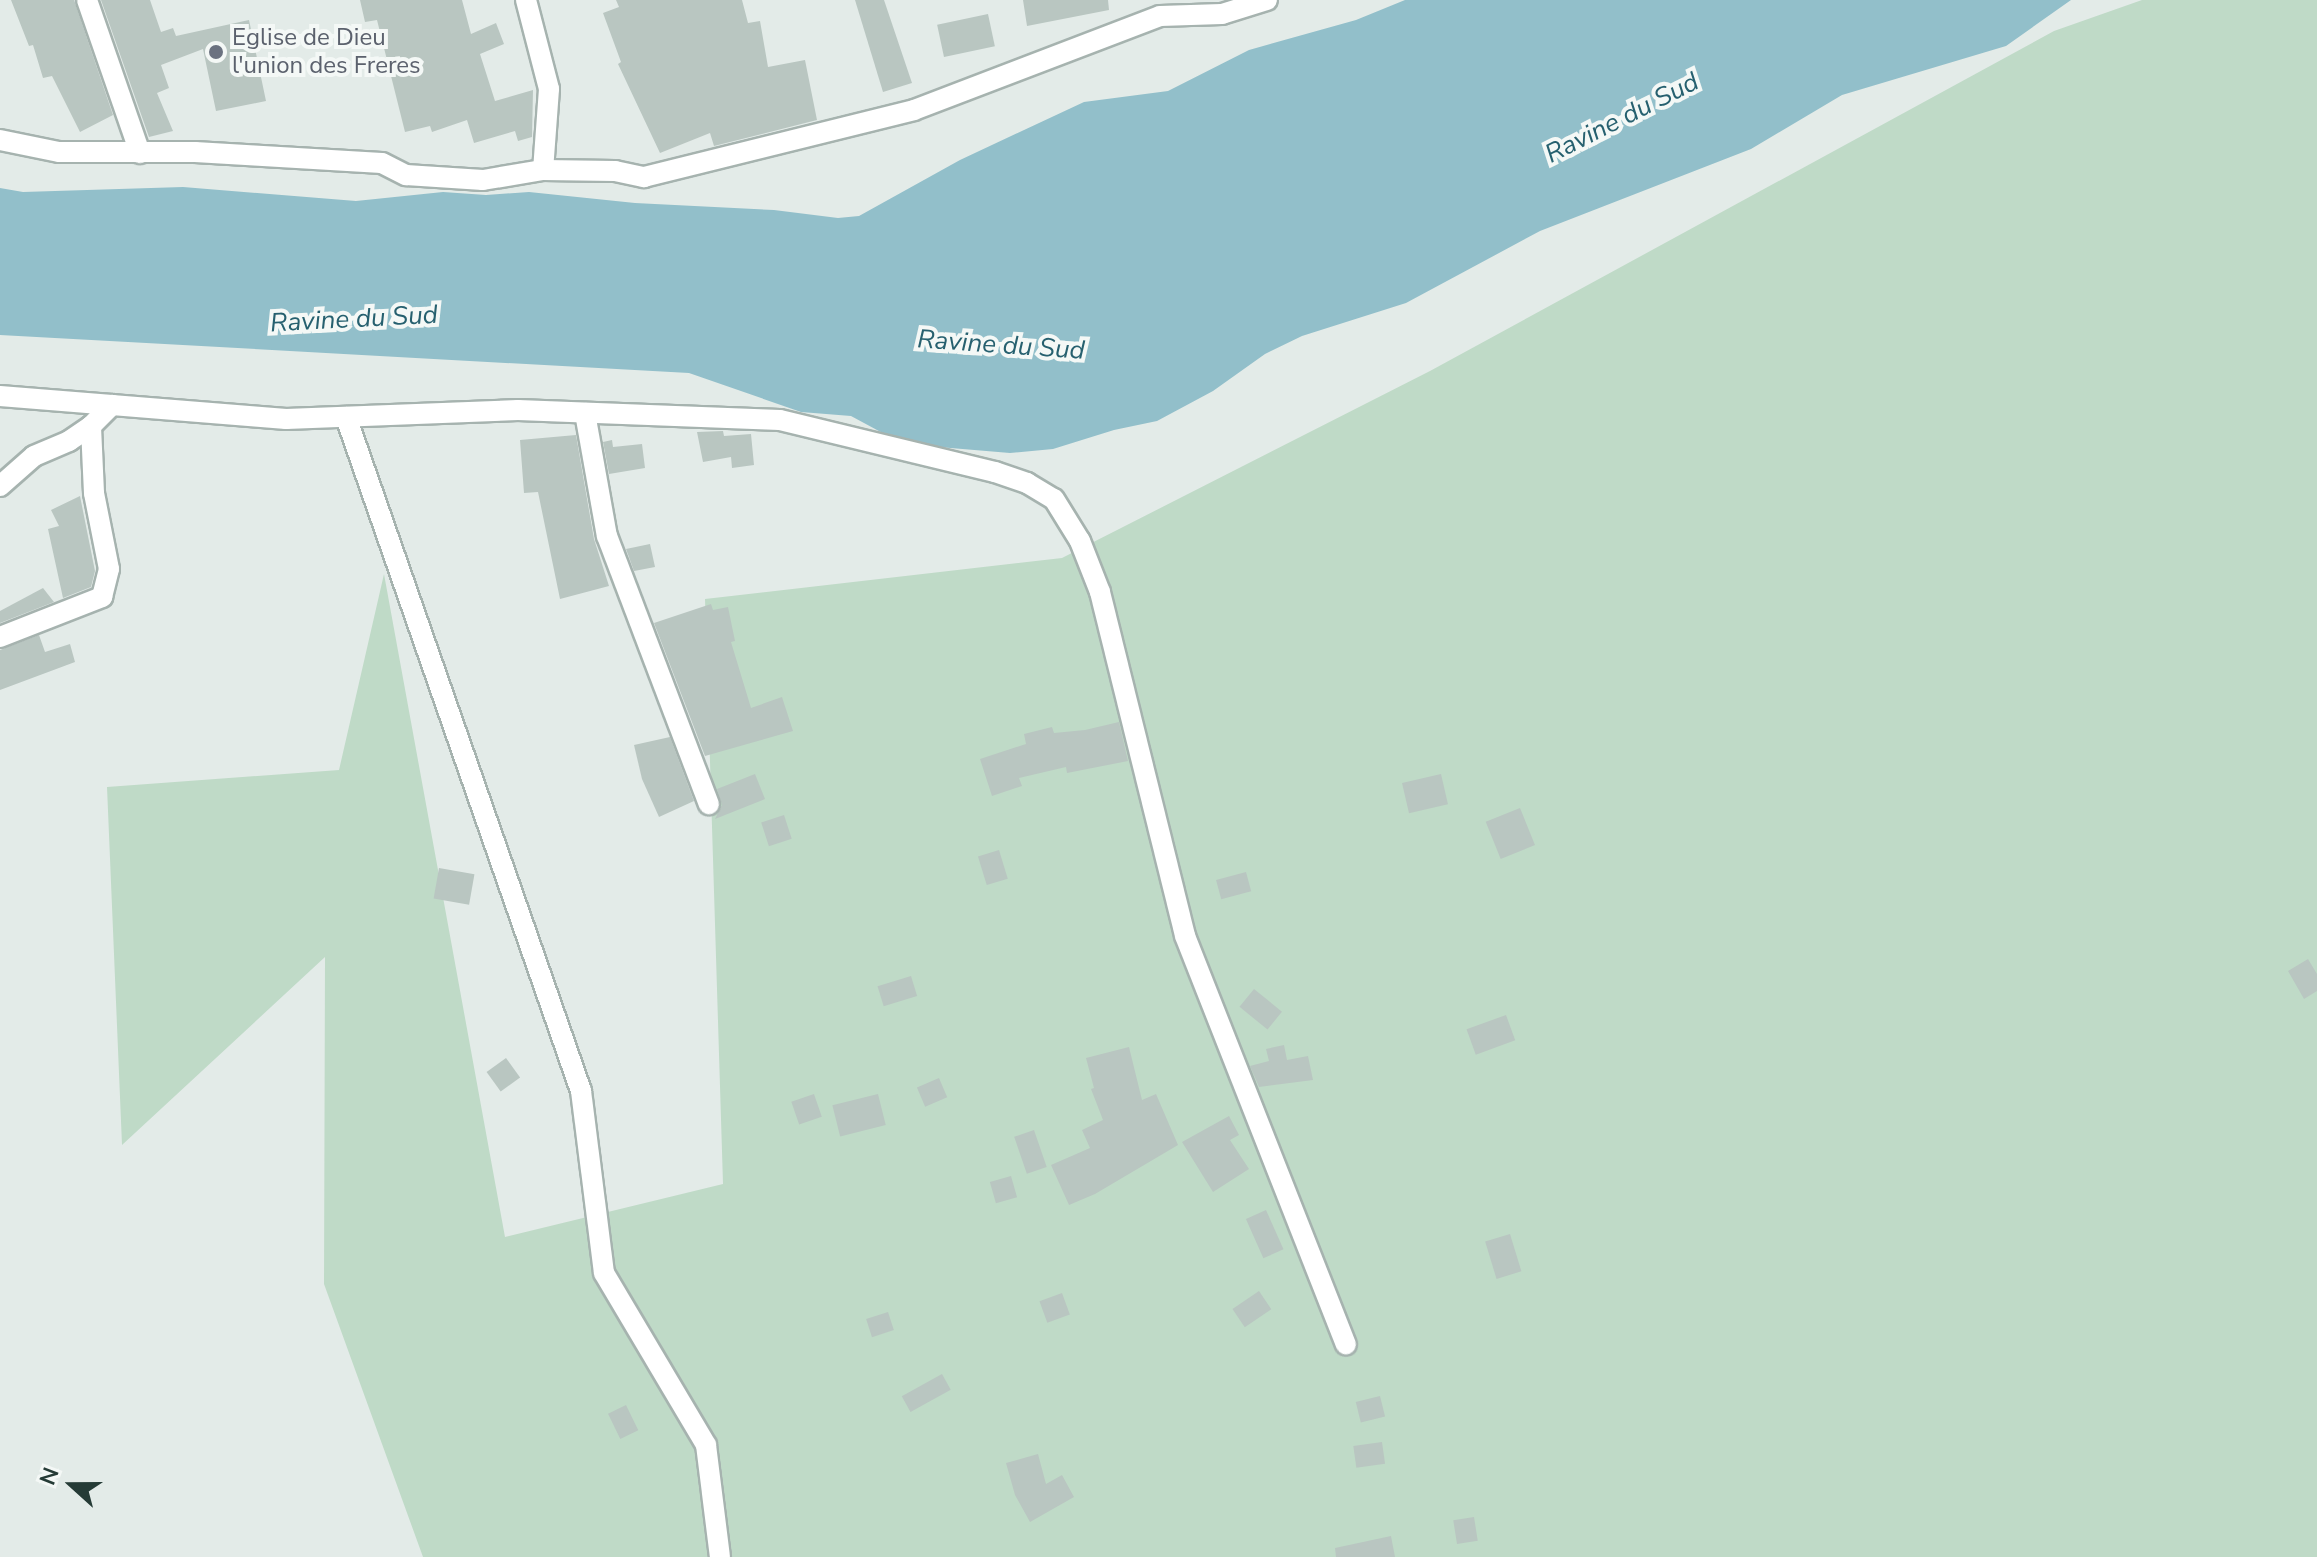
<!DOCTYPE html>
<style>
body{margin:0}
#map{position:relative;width:2317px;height:1557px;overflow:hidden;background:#e3ebe8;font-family:"Nunito Sans",sans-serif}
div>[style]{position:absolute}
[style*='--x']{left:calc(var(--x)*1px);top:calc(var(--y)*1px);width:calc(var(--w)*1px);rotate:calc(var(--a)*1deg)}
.green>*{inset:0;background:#bfdac7}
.water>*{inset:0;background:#92bfca}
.building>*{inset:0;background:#b9c6c1;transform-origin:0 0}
.roads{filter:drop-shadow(2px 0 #a6b3af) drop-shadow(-2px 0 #a6b3af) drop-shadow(0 2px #a6b3af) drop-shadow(0 -2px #a6b3af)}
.street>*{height:20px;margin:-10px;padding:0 10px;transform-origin:10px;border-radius:10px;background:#fff}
.dots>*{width:22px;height:22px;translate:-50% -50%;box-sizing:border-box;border:4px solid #f4f8f6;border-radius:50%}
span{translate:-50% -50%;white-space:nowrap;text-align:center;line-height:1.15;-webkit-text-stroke:8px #f4f8f6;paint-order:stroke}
.worship-label{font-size:24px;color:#5b616d}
.left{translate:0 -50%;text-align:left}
.water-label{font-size:26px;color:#26606f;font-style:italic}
.north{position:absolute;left:32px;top:1445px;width:80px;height:80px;-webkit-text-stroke:6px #f4f8f6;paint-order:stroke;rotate:291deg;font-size:22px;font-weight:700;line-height:32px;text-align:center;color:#253b36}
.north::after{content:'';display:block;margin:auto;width:28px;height:36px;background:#253b36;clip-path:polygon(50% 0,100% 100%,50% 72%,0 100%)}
</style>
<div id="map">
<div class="green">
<i style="clip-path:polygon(2142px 0,2317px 0,2317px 1557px,423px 1557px,324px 1284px,325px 957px,122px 1145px,107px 787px,339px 770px,384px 574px,505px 1237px,723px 1184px,705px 599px,1062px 558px,1430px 371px,2054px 31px)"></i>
</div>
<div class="water">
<i style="clip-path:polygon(1405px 0,2071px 0,2006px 46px,1842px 95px,1751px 149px,1540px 231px,1406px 303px,1302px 336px,1265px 354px,1213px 391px,1157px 421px,1114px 430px,1053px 449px,1010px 453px,903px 444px,851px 416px,801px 412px,689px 373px,0 335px,0 188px,23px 192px,183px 187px,356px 201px,443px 192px,486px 195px,529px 192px,635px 203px,774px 210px,838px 218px,859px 216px,960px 160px,1084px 102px,1168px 91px,1249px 50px,1356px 20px)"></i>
</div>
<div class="building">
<i style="clip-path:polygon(11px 0,74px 0,113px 115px,80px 132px,52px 76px,43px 78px,33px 45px,29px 46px)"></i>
<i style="clip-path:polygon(101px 0,150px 0,161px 32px,173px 28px,176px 36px,249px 20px,266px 101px,216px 111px,203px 49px,161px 65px,169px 88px,157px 93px,173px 131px,149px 137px)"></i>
<i style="clip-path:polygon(360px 0,462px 0,471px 34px,496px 23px,504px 44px,480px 54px,495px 101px,533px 90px,532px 137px,518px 141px,515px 131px,474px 143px,467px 120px,432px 132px,430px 126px,405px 132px,377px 20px,365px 22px)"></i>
<i style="clip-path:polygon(616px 0,742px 0,748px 23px,760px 21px,768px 67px,805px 60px,817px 120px,714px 146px,710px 133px,660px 153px,618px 64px,621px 62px,603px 13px,619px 7px)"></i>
<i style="clip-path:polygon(855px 0,884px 0,912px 83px,883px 92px)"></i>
<i style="clip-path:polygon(1023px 0,1108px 0,1109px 10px,1027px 26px)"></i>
<i style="left:988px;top:14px;width:33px;height:52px;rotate:78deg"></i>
<i style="clip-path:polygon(723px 431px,724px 436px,751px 434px,754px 465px,732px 468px,731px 457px,703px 462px,697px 432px)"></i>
<i style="clip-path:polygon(576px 435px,594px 539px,609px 586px,560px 599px,538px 492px,524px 493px,520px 440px)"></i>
<i style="clip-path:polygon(612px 440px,613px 447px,642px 444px,645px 468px,609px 474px,603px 442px)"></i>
<i style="clip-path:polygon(80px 496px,95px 571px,91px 587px,63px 598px,48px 529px,59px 526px,51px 510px)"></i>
<i style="clip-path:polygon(650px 544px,655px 567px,634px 571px,626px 549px)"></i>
<i style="clip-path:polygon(43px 588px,54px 602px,0 623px,0 611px)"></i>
<i style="clip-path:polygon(711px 604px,713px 610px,728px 607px,735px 641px,731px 642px,751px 708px,782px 697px,793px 731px,705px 756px,654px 623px)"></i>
<i style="clip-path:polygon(39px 635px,45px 652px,70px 644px,75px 662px,0 690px,0 650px)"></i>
<i style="clip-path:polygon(1119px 722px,1128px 761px,1067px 773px,1066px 767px,1019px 778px,1022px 786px,992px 796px,980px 759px,1026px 744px,1024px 734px,1052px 727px,1054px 733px,1085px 730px)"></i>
<i style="clip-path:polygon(670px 737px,694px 801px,659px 817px,642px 779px,634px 745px)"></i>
<i style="clip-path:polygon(755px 774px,765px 799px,715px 819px,722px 805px,717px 789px)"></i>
<i style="left:1441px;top:774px;width:31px;height:40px;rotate:77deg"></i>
<i style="left:1520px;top:808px;width:40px;height:37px;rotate:68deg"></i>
<i style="left:784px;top:815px;width:25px;height:24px;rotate:72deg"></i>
<i style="left:999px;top:850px;width:30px;height:22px;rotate:73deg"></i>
<i style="left:439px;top:868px;width:36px;height:31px;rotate:10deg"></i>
<i style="left:1246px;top:872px;width:20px;height:31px;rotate:75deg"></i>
<i style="clip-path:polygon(2308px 959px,2317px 974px,2317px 991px,2304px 999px,2288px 971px)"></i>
<i style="left:911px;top:976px;width:21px;height:35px;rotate:73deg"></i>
<i style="left:1254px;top:989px;width:36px;height:23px;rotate:39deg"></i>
<i style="left:1506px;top:1015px;width:27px;height:42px;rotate:70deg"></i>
<i style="clip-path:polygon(1284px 1045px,1287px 1060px,1308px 1056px,1313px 1080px,1259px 1087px,1250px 1066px,1269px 1061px,1266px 1049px)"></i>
<i style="clip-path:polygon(1129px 1047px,1142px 1100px,1156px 1094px,1178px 1145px,1095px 1194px,1069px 1205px,1051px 1165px,1090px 1148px,1082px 1130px,1103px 1120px,1091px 1089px,1094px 1088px,1086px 1058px)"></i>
<i style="left:506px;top:1058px;width:24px;height:24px;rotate:54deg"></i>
<i style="left:939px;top:1078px;width:21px;height:24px;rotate:67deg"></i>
<i style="left:814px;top:1094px;width:24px;height:24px;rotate:71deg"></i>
<i style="left:878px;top:1094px;width:32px;height:47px;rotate:76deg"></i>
<i style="clip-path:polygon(1229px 1116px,1239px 1135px,1230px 1140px,1249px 1169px,1213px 1192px,1182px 1142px)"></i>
<i style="left:1034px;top:1130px;width:39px;height:21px;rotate:71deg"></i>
<i style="left:1011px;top:1176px;width:22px;height:22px;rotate:74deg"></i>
<i style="left:1266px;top:1210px;width:43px;height:22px;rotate:66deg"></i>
<i style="left:1510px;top:1234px;width:39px;height:26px;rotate:73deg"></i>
<i style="left:1259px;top:1291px;width:22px;height:32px;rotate:56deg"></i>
<i style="left:1062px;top:1293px;width:23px;height:24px;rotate:70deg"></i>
<i style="left:888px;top:1312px;width:19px;height:23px;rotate:72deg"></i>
<i style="left:942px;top:1374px;width:18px;height:46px;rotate:61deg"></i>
<i style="left:1380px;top:1396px;width:21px;height:25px;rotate:76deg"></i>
<i style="left:626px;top:1405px;width:28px;height:20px;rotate:64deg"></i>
<i style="left:1382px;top:1442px;width:22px;height:29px;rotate:82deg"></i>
<i style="clip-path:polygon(1038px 1454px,1046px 1484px,1062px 1475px,1074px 1497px,1030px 1522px,1015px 1495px,1006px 1463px)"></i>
<i style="left:1474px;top:1517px;width:24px;height:21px;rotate:81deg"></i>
<i style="clip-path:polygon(1391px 1536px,1395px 1557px,1336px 1557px,1335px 1548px)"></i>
</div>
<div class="roads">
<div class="street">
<i style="--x:87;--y:0;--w:162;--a:70.9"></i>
<i style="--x:526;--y:0;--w:92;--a:75.5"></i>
<i style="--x:549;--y:89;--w:81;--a:94.2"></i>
<i style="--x:0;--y:140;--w:60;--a:11.5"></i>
<i style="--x:59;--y:152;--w:136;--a:0"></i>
<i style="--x:195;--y:152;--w:187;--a:3.4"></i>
<i style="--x:382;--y:163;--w:27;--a:27"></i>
<i style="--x:406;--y:175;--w:77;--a:3.7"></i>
<i style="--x:483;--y:180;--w:61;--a:-9.5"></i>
<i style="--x:543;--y:170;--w:72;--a:0.8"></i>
<i style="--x:615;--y:171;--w:30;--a:12"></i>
<i style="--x:644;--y:177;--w:278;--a:-13.9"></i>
<i style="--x:914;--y:110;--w:263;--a:-20.9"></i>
<i style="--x:1160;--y:16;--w:62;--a:-1.8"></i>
<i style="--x:1222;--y:14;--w:47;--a:-17.3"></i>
<i style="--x:0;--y:396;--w:287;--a:4.6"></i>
<i style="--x:286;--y:419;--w:232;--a:-2.2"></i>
<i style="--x:518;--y:410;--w:262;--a:2.2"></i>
<i style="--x:780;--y:420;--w:221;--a:13.6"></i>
<i style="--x:995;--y:472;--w:34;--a:19"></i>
<i style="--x:1027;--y:483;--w:31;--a:31"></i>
<i style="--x:1054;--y:499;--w:49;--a:58.2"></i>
<i style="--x:1080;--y:541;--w:55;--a:68.6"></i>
<i style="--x:1100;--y:592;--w:354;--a:76.1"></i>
<i style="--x:1185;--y:936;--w:439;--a:68.5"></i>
<i style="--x:585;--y:413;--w:125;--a:79.9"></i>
<i style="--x:607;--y:536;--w:287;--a:69.2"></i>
<i style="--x:346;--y:417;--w:714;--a:70.78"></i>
<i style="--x:581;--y:1091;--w:183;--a:82.8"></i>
<i style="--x:604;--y:1273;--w:200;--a:59.3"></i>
<i style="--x:706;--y:1445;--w:113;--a:82.9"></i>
<i style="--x:0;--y:486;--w:45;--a:-41.4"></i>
<i style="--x:34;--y:456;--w:38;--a:-23"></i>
<i style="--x:69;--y:441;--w:27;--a:-34"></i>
<i style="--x:0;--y:637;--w:110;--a:-21.4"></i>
<i style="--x:102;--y:597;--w:29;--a:-76"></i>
<i style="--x:109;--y:569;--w:77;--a:-101.2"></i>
<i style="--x:94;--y:493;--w:67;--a:-92.6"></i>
<i style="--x:91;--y:426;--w:30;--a:-45"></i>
</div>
</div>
<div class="dots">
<i style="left:216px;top:52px;background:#6b7280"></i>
</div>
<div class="worship-label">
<span class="left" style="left:232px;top:52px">Eglise de Dieu<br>l'union des Freres</span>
</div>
<div class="water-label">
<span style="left:1622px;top:118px;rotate:-27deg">Ravine du Sud</span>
<span style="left:354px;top:319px;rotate:-3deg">Ravine du Sud</span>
<span style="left:1001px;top:345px;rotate:4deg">Ravine du Sud</span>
</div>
<div class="north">N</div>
</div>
